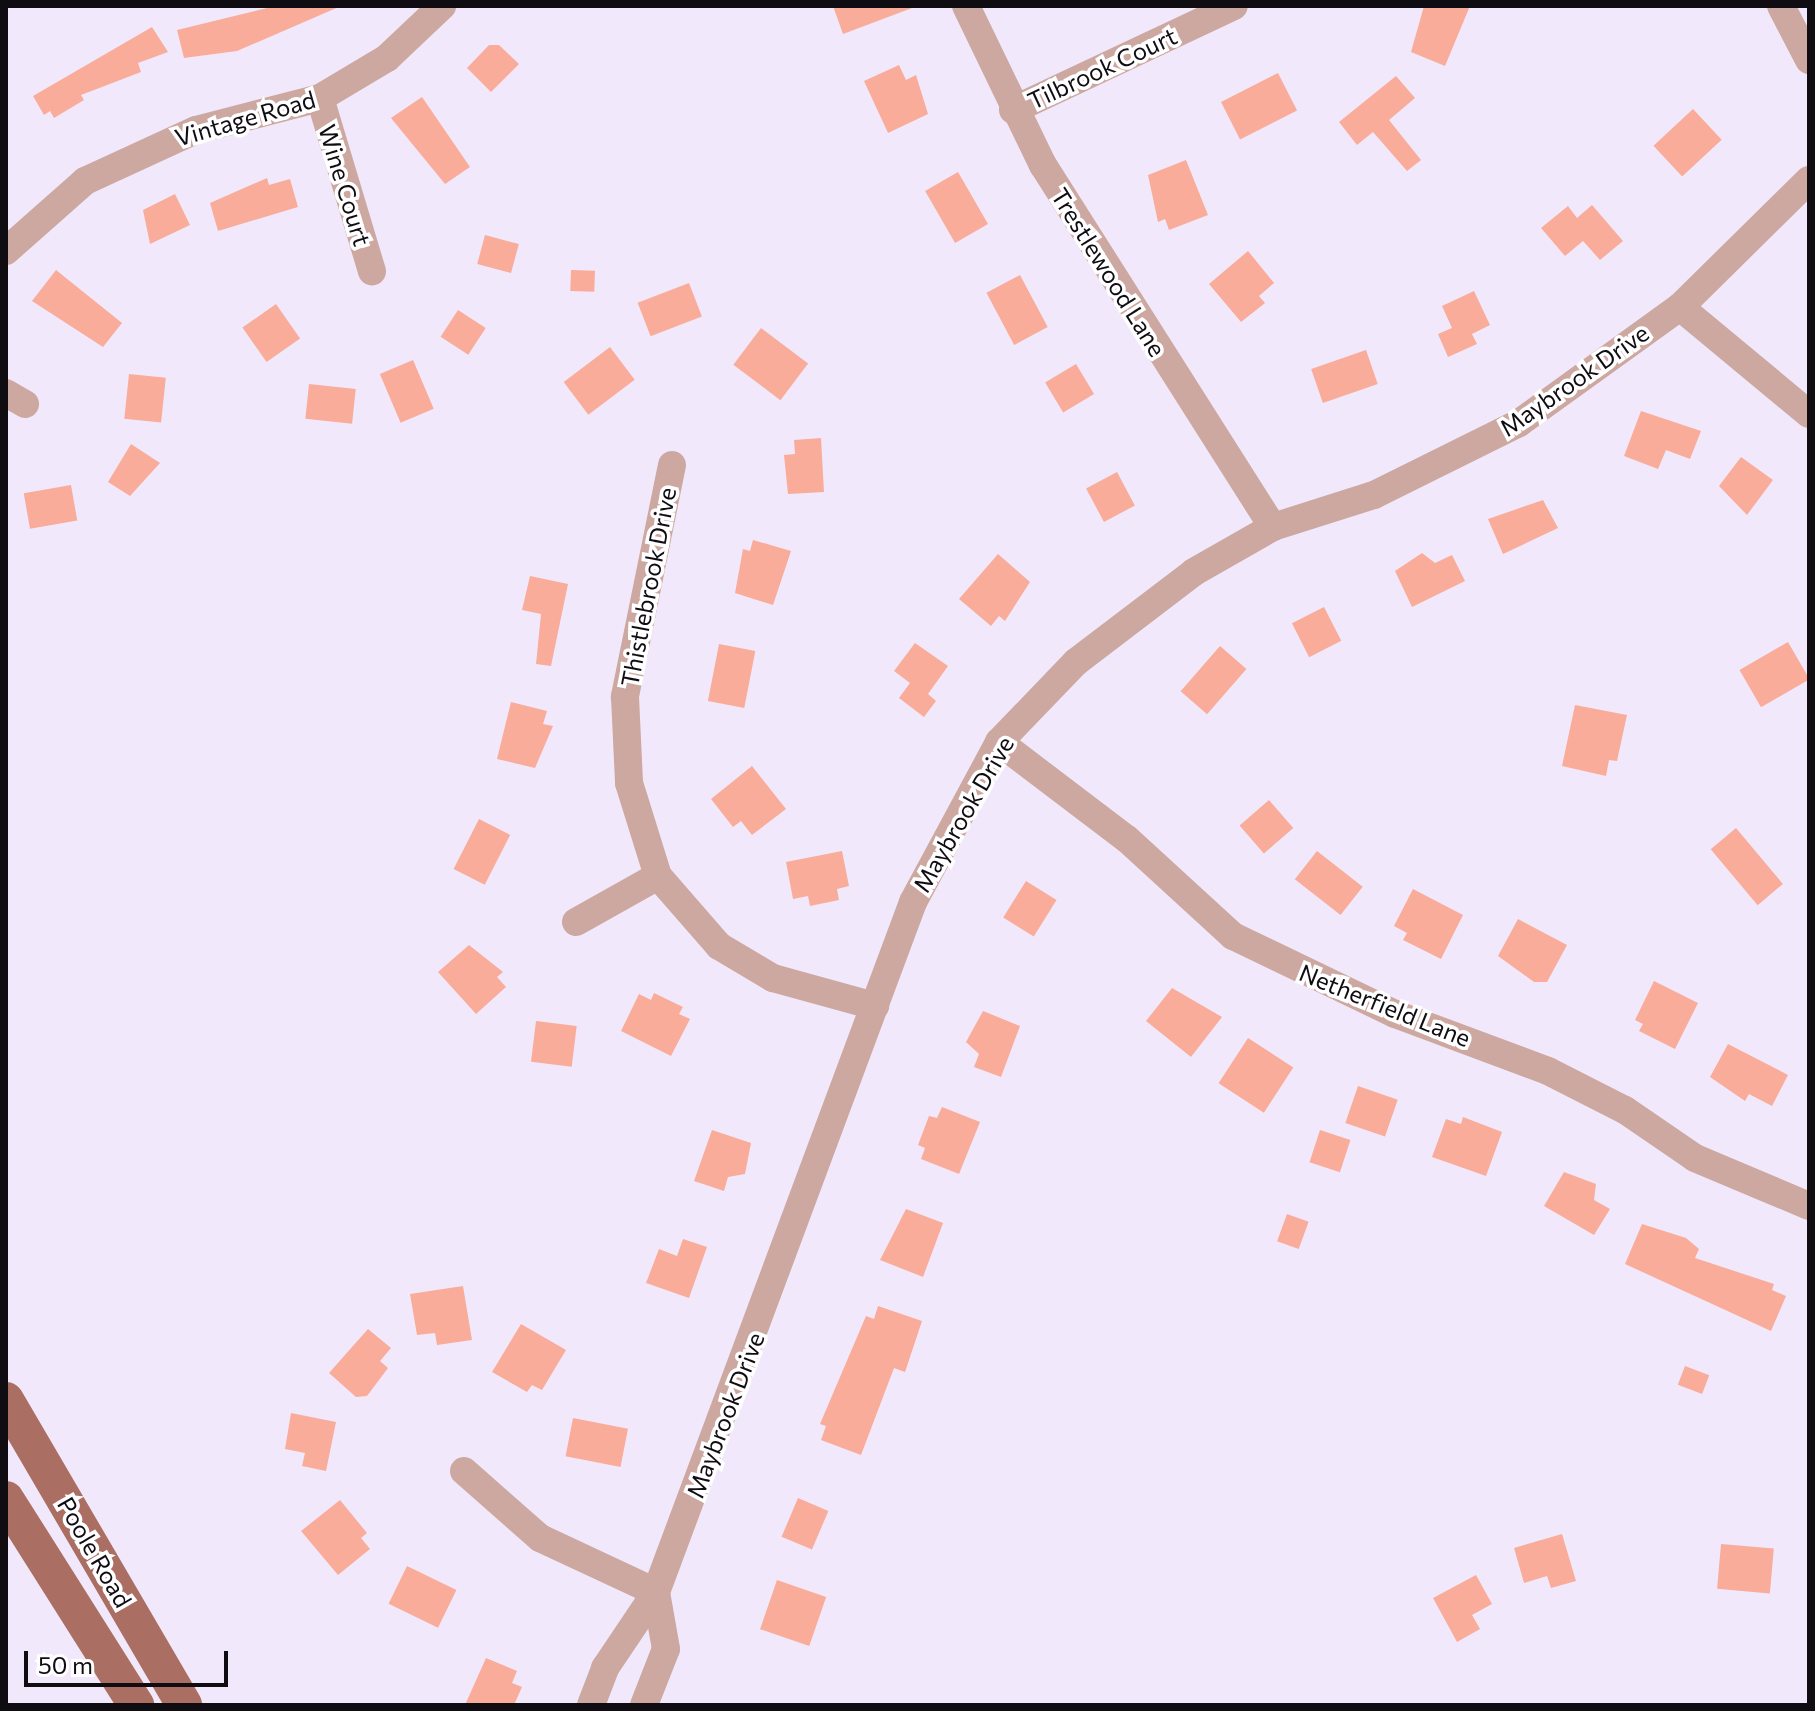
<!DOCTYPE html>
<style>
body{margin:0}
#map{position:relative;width:1815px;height:1711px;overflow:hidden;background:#f1e9fb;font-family:Commissioner,sans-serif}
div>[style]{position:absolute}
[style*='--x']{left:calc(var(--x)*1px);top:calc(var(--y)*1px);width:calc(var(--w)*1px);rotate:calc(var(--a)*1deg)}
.building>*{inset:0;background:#f9ac99;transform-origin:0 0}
.minor>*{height:28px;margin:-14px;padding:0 14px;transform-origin:14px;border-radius:14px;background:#cca8a1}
.major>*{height:36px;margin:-18px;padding:0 18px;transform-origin:18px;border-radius:18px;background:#ab6e62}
span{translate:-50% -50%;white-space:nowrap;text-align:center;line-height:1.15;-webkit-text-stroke:7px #fff;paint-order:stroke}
.street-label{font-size:24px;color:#0f0c12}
.frame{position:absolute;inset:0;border:8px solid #0f0c12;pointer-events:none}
.scale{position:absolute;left:24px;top:1651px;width:204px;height:36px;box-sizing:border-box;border:4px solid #0f0c12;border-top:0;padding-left:10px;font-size:24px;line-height:28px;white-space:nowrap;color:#0f0c12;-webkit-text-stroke:6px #fff;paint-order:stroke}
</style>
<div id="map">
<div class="building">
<i style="clip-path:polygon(275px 6px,341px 6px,237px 51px,184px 58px,177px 30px)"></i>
<i style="clip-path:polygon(833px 6px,912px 6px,912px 8px,843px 34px)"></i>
<i style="clip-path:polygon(1424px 6px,1470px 6px,1445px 66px,1411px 52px)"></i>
<i style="clip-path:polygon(152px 27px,168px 52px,138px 63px,141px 72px,81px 95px,84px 100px,54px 118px,50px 111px,44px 115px,33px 96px)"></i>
<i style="clip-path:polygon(489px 45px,499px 45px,519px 64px,491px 92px,467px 68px)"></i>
<i style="clip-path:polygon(899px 65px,906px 80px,916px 75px,928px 114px,888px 133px,864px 81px)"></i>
<i style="left:1278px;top:73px;width:42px;height:64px;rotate:63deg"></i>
<i style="clip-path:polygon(1396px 76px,1415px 98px,1389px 120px,1421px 160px,1407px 171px,1373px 132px,1357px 145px,1339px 122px)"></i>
<i style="clip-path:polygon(422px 97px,470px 167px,445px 184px,391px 118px)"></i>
<i style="left:1693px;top:109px;width:42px;height:54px;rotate:47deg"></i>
<i style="clip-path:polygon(1186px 160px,1208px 215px,1169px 230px,1165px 219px,1158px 222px,1148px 175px)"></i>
<i style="left:958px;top:172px;width:60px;height:38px;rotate:60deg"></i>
<i style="clip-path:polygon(267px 178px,269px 185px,290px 179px,298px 207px,218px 231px,210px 203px)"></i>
<i style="clip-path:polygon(175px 194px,190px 225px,150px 244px,143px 210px)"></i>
<i style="clip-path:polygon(1592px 205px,1623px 241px,1600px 260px,1583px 241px,1565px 256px,1541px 228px,1568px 206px,1577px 218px)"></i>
<i style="left:485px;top:235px;width:35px;height:30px;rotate:15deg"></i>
<i style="clip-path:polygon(1248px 251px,1274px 283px,1259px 296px,1265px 303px,1241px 322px,1209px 284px)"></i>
<i style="clip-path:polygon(56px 270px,122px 323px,103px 347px,32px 301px)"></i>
<i style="left:571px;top:270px;width:24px;height:21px;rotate:2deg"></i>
<i style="left:1020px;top:275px;width:59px;height:38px;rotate:62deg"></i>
<i style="left:689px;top:283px;width:36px;height:55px;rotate:69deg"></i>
<i style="clip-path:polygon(1474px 291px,1490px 325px,1472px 334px,1477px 344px,1448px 357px,1438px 334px,1452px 328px,1442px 306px)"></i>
<i style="left:276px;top:304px;width:42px;height:41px;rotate:55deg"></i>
<i style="left:458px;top:310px;width:33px;height:32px;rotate:33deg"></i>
<i style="left:761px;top:328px;width:59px;height:46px;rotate:37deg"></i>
<i style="left:610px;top:347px;width:41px;height:58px;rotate:53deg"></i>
<i style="left:1366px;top:350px;width:36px;height:58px;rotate:71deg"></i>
<i style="left:413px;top:360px;width:53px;height:36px;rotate:67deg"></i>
<i style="left:1076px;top:364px;width:35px;height:36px;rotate:59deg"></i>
<i style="left:129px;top:374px;width:37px;height:45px;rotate:6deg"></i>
<i style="left:309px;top:384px;width:47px;height:35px;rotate:6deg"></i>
<i style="clip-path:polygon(1641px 411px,1701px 431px,1690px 459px,1666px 450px,1658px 469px,1624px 456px)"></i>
<i style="clip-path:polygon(821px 438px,824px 492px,788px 494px,784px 455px,795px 454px,794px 440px)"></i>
<i style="clip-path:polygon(131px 444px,160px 463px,130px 496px,108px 482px)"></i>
<i style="clip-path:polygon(1741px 457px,1773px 480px,1747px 515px,1719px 486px)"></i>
<i style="left:1117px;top:472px;width:38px;height:35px;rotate:62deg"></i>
<i style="left:71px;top:485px;width:36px;height:48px;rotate:80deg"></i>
<i style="clip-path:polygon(1543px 500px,1558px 528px,1503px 554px,1488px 519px)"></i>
<i style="clip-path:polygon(753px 540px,791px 551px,773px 605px,735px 593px,743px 549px,750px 551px)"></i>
<i style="clip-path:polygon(1422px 553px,1435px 563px,1452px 555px,1465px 581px,1412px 607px,1395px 571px)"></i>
<i style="clip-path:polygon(998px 554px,1030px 582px,1005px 621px,999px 616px,991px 626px,959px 599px)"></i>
<i style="clip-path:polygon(530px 576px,568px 584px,551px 666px,536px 664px,541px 614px,522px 610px)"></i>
<i style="left:1324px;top:607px;width:38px;height:36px;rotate:63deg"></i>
<i style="left:1788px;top:642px;width:43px;height:56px;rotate:60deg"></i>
<i style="clip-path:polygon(915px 643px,948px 666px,928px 694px,936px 701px,924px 717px,899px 698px,910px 683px,894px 671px)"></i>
<i style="left:719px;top:644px;width:37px;height:58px;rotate:11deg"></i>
<i style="left:1220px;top:646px;width:35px;height:60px;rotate:41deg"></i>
<i style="clip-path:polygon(511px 702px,547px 711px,543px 724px,553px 726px,535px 768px,497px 759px)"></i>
<i style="clip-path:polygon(1575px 705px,1627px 715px,1617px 761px,1609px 760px,1606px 776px,1562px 766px)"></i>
<i style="clip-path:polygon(752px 766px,786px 809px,752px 835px,741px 821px,733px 827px,711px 799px)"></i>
<i style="left:1269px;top:800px;width:37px;height:39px;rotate:49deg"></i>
<i style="left:479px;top:819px;width:35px;height:56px;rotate:27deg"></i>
<i style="left:1736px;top:828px;width:73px;height:33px;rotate:50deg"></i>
<i style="clip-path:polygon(842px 851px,849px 886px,837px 889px,839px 900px,810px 906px,808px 896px,793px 899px,786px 862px)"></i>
<i style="left:1317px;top:851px;width:58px;height:36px;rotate:38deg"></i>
<i style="left:1026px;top:881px;width:36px;height:43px;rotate:32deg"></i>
<i style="clip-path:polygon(1413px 889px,1463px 915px,1441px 959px,1403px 940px,1407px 933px,1394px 926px)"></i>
<i style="clip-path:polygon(1518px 919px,1567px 945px,1547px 982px,1534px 982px,1498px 956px)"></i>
<i style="clip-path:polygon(469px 945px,503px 972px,497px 977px,506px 987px,476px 1014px,438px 972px)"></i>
<i style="clip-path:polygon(1654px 981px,1698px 1003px,1675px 1049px,1639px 1031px,1643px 1024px,1635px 1020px)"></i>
<i style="clip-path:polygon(1172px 988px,1222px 1017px,1191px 1057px,1146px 1021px)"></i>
<i style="clip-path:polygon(654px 993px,683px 1007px,679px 1014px,690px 1019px,671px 1056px,621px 1031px,639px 994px,651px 1000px)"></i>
<i style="clip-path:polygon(983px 1011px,1020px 1026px,1001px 1077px,974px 1067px,979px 1054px,966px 1042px)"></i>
<i style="left:536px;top:1021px;width:41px;height:41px;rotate:7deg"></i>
<i style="left:1248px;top:1038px;width:54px;height:54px;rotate:33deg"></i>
<i style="clip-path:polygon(1728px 1044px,1788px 1075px,1772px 1106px,1749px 1094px,1745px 1101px,1710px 1077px)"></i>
<i style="left:1358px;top:1086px;width:42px;height:39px;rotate:19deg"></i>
<i style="clip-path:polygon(942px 1107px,980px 1122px,959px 1174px,921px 1159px,925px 1148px,918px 1145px,929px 1116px,937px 1118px)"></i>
<i style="clip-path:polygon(1463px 1117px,1502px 1132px,1486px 1176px,1432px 1157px,1446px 1119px,1461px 1124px)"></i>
<i style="clip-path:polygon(712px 1130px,751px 1143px,745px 1174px,728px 1177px,724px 1191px,694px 1181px)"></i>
<i style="left:1320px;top:1130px;width:32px;height:34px;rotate:18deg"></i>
<i style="clip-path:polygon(1564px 1172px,1596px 1184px,1594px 1200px,1610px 1209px,1594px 1235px,1544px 1206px)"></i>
<i style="clip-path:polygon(906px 1209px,943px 1223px,923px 1277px,880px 1260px)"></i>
<i style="left:1287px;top:1214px;width:23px;height:29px;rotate:20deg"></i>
<i style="clip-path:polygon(1642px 1224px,1686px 1238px,1699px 1249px,1695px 1258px,1774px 1284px,1772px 1290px,1786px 1296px,1771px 1331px,1625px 1264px)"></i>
<i style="clip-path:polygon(683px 1239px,707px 1247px,689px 1298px,646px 1283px,659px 1249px,677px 1256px)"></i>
<i style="clip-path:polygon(463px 1286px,472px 1340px,437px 1345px,435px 1333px,417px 1335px,410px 1294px)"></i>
<i style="clip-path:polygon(878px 1306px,922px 1321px,905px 1372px,894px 1368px,861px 1455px,821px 1440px,826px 1426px,820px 1424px,866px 1316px,874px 1319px)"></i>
<i style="clip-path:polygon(521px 1324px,566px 1350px,542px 1390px,532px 1385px,527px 1392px,492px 1372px)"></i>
<i style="clip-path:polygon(368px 1329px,391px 1348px,380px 1361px,388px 1368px,367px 1396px,356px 1397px,329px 1373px)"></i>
<i style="left:1685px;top:1366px;width:26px;height:20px;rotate:21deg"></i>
<i style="clip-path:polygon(291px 1413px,336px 1422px,326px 1471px,302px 1466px,305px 1453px,285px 1449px)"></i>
<i style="left:573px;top:1418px;width:56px;height:39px;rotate:11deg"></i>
<i style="left:798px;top:1498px;width:33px;height:42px;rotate:23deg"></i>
<i style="clip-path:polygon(340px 1500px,367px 1533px,361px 1538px,370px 1549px,338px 1575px,301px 1531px)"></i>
<i style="clip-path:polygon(1562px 1534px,1576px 1581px,1551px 1588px,1547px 1576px,1524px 1583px,1514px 1548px)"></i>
<i style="left:1721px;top:1544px;width:53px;height:45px;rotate:5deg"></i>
<i style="left:407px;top:1566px;width:55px;height:42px;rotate:26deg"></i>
<i style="clip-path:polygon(1476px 1575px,1492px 1604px,1472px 1615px,1480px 1629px,1457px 1642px,1433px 1598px)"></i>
<i style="left:777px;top:1580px;width:52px;height:52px;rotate:19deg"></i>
<i style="clip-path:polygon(486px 1658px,517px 1671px,512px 1683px,522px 1687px,514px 1705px,465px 1705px)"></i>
</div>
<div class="minor">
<i style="--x:966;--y:6;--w:177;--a:64.2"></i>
<i style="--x:1043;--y:165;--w:429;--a:57.6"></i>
<i style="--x:1781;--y:6;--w:61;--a:62.6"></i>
<i style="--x:320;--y:98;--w:181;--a:73.3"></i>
<i style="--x:1013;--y:110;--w:244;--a:-25.2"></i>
<i style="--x:6;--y:251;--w:106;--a:-41.5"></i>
<i style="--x:85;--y:181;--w:122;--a:-24.7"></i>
<i style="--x:196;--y:130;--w:128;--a:-14.5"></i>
<i style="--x:320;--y:98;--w:78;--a:-30.8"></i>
<i style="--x:387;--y:58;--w:76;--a:-43.4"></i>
<i style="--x:1680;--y:307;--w:168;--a:39.7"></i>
<i style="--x:6;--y:393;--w:22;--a:30"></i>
<i style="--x:672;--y:465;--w:237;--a:101.5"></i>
<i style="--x:625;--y:697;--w:86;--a:87.3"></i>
<i style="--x:629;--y:783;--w:97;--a:72.7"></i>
<i style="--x:658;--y:876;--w:93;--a:48.9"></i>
<i style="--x:719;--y:946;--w:63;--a:30.7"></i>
<i style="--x:773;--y:978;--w:106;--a:15.4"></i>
<i style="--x:999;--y:742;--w:161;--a:37.2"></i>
<i style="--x:1127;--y:839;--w:144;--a:42.5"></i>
<i style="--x:1233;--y:936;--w:180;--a:25.7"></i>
<i style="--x:1395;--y:1014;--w:163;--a:20.4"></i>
<i style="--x:1548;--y:1071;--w:86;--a:26.9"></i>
<i style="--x:1625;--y:1110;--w:85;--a:34.4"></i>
<i style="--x:1695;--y:1158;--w:124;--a:22.8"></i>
<i style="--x:576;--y:922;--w:94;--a:-29.3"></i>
<i style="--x:464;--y:1471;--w:101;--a:41.4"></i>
<i style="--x:540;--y:1538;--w:128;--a:25"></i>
<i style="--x:591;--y:1705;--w:40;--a:-69"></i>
<i style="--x:605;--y:1668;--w:92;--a:-56.1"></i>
<i style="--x:656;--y:1592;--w:736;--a:-69.57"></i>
<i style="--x:913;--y:902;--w:182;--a:-61.7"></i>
<i style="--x:999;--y:742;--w:111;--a:-46.1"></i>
<i style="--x:1076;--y:662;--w:148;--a:-37.3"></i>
<i style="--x:1194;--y:572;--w:91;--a:-29.7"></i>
<i style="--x:1273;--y:527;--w:106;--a:-17.6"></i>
<i style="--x:1374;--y:495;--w:162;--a:-26.4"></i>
<i style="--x:1519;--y:423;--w:198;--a:-35.8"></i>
<i style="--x:1680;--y:307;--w:181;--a:-44.6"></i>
<i style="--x:644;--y:1705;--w:60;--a:-68.6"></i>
<i style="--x:666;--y:1649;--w:58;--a:-100"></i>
</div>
<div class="major">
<i style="--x:6;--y:1400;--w:353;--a:59.7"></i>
<i style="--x:6;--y:1499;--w:244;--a:57.7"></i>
</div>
<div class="street-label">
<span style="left:1102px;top:68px;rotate:-25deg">Tilbrook Court</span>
<span style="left:245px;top:118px;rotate:-16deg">Vintage Road</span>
<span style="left:345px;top:185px;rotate:73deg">Wine Court</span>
<span style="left:1109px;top:272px;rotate:58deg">Trestlewood Lane</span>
<span style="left:1574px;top:380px;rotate:-35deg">Maybrook Drive</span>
<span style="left:648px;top:587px;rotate:-79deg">Thistlebrook Drive</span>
<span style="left:963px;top:814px;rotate:-60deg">Maybrook Drive</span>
<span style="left:1385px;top:1005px;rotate:22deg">Netherfield Lane</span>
<span style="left:725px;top:1415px;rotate:-69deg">Maybrook Drive</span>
<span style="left:95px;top:1552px;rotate:60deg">Poole Road</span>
</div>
<div class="frame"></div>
<div class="scale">50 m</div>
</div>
